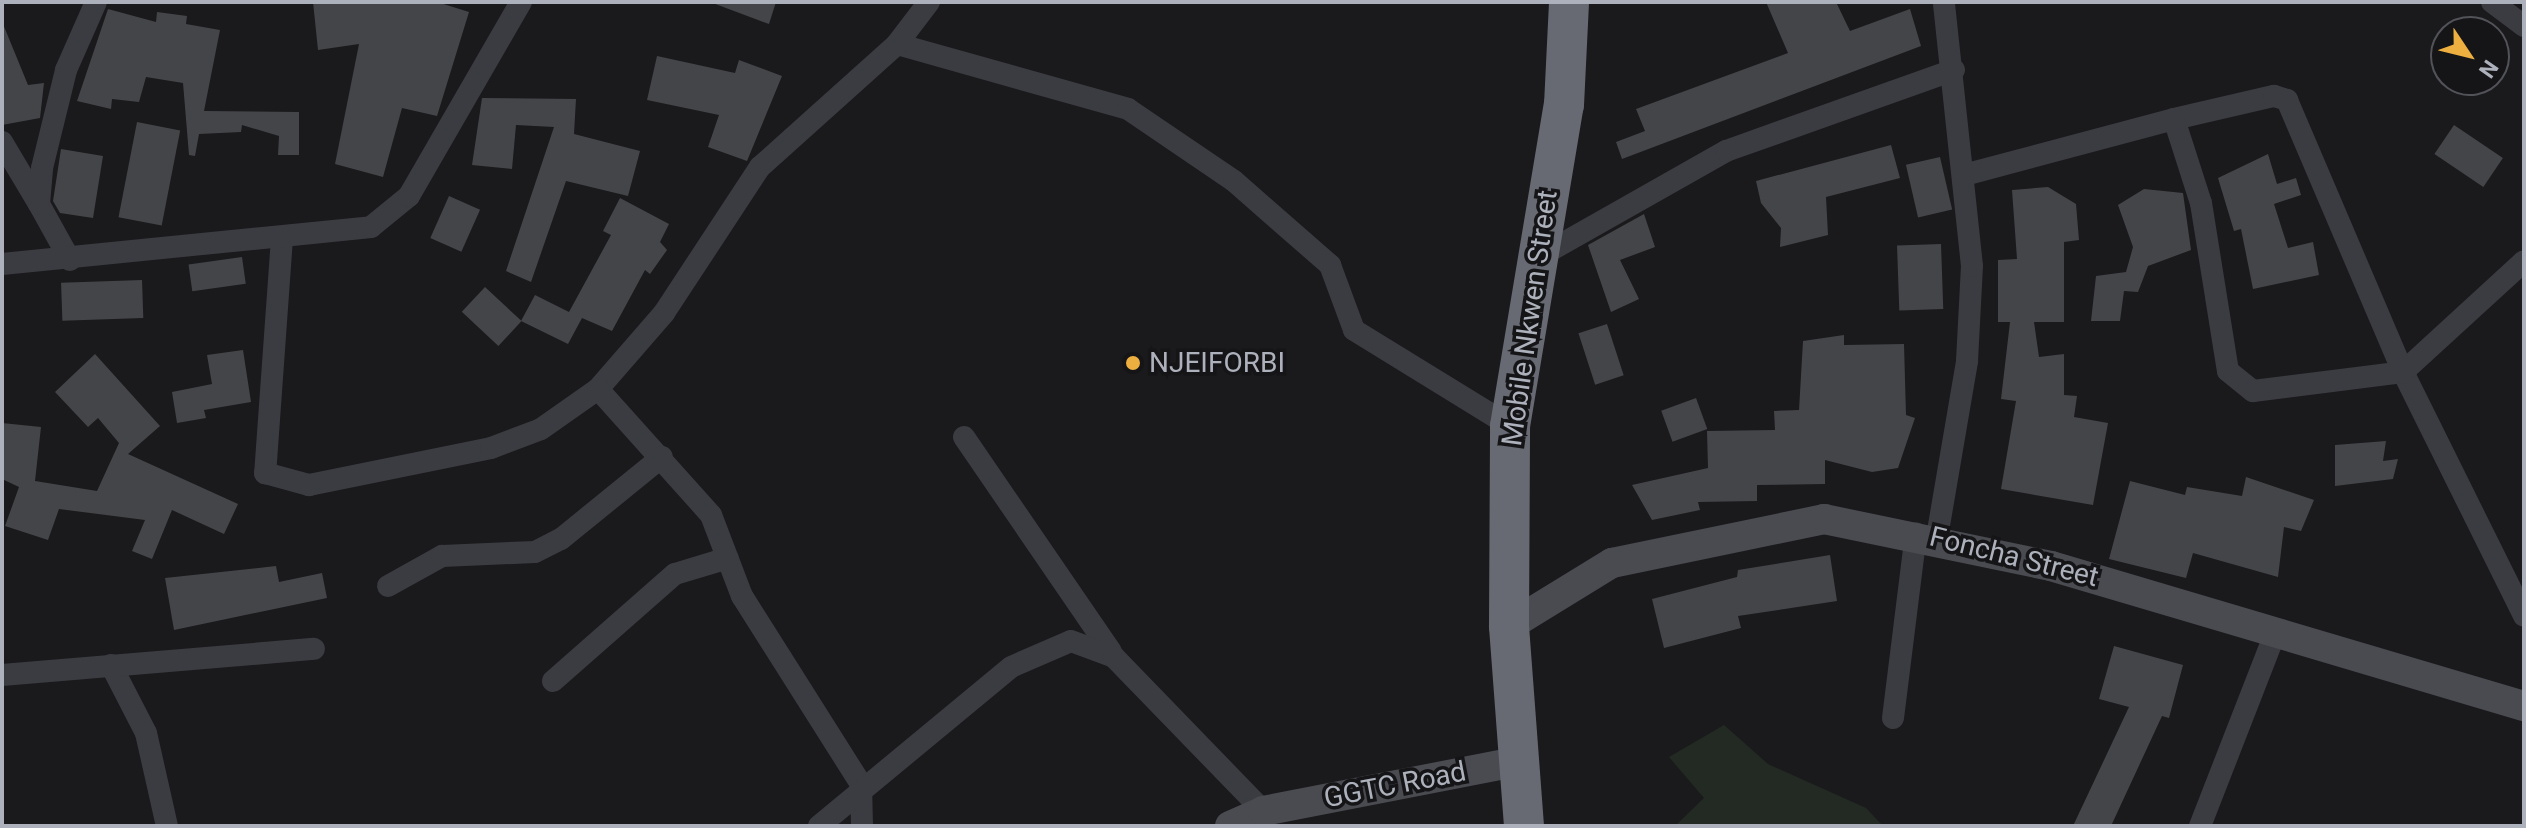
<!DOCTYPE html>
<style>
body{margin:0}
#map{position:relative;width:2526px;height:828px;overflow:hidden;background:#1a1a1c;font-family:Roboto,sans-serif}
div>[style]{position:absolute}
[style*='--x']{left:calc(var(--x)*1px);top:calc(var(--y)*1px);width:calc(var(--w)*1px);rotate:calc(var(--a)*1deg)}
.green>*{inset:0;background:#222a23}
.building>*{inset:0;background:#444549;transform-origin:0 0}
.street>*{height:22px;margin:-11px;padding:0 11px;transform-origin:11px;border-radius:11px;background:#3b3c41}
.secondary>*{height:30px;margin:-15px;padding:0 15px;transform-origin:15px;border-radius:15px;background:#494b51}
.highway>*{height:40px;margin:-20px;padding:0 20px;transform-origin:20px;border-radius:20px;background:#676a72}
.dots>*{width:22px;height:22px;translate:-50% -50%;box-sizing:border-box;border:4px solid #151517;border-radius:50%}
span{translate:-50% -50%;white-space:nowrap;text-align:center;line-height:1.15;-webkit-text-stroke:7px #151517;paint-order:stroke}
.street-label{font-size:28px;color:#adb1bb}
.poi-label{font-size:28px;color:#adb1bb}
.left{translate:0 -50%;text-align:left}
.frame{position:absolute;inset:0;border:4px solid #adb1bb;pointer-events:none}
.north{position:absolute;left:2430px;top:16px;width:80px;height:80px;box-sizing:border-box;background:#151517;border:2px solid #525359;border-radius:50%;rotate:125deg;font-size:22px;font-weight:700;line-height:32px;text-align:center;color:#adb1bb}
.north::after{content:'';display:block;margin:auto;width:28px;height:36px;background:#edaf40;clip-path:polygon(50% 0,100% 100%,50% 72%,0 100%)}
</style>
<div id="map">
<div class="green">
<i style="clip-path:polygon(1724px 725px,1768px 764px,1866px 808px,1883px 826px,1675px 826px,1704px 798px,1669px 757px)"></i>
</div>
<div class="building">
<i style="clip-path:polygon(313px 2px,437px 2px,469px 12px,437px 116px,402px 108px,383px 177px,335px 164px,359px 44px,318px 50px)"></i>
<i style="clip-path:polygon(710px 2px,776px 2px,769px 24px)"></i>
<i style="clip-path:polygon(1766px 2px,1836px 2px,1850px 31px,1910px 9px,1921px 46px,1622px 159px,1616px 142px,1645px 131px,1636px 109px,1788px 53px)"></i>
<i style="clip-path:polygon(108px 9px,156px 22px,157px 12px,187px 16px,186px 24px,220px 30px,204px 111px,299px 112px,299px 155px,278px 155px,279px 136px,242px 125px,241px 132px,199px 134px,195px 156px,189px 155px,183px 83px,146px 77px,139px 102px,112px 99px,111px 109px,77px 101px)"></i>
<i style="clip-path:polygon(3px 24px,28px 85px,44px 83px,40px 118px,2px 125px)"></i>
<i style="clip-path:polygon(657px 56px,735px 73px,739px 60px,782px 76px,747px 161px,708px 147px,719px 115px,647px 100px)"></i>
<i style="clip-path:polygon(482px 98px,576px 99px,574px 134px,640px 151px,628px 196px,566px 181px,531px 282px,506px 271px,554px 127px,516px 125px,512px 169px,472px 165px)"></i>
<i style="left:137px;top:122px;width:44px;height:97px;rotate:11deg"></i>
<i style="left:2454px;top:125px;width:59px;height:35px;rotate:34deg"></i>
<i style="clip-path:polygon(1891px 145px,1900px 178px,1826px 197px,1828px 235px,1780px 247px,1781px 228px,1761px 203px,1756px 181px)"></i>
<i style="clip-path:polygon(61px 149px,103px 156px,93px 218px,60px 213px,53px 201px)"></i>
<i style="clip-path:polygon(2268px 154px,2277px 184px,2296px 178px,2301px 195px,2274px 204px,2288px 248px,2313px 242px,2319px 275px,2253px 289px,2241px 229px,2234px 231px,2218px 178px)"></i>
<i style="left:1940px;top:157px;width:54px;height:35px;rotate:77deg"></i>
<i style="clip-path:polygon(2048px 187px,2076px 204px,2079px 240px,2064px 242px,2064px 322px,2034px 322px,2039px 357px,2064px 354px,2064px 395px,2077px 396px,2074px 417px,2108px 423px,2093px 505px,2001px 489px,2016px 401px,2001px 399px,2010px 322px,1998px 322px,1998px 260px,2017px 259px,2012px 190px)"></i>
<i style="clip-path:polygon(2144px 189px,2183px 193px,2191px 250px,2148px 266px,2138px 292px,2124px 291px,2120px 321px,2091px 321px,2096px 276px,2126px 272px,2133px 247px,2118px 205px)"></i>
<i style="left:449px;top:196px;width:34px;height:46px;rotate:24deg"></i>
<i style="clip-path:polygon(620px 198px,669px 224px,660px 242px,667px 250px,650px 274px,645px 270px,612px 331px,582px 318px,568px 344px,521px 321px,535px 295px,569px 312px,611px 235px,603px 231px)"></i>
<i style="clip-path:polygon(1644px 214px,1655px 247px,1620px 260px,1639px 299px,1611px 312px,1588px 245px)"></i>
<i style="left:1941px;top:244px;width:65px;height:44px;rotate:88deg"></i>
<i style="left:242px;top:257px;width:27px;height:54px;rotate:82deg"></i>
<i style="left:142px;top:280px;width:38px;height:81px;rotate:88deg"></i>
<i style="left:485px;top:287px;width:50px;height:34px;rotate:43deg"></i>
<i style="left:1607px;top:324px;width:54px;height:30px;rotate:72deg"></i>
<i style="clip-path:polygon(1844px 335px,1844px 345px,1904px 344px,1906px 415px,1915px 418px,1898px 468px,1872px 472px,1825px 460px,1825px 484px,1757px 485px,1757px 501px,1698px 502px,1700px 510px,1652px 520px,1632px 485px,1708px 468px,1707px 431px,1775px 430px,1774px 411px,1799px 410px,1803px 341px)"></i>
<i style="clip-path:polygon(243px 350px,251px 402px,204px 410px,206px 418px,177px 423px,172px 392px,212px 384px,207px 355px)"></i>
<i style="clip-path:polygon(95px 354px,160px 426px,128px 454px,238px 504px,224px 534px,172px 510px,152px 559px,132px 551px,145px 520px,59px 509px,48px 540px,5px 526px,19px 487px,2px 479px,2px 423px,41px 427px,35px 481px,97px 491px,119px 443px,98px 418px,88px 427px,55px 392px)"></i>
<i style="left:1696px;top:398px;width:33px;height:37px;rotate:70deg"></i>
<i style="clip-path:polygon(2386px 441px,2383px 461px,2398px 459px,2393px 479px,2335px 486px,2335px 445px)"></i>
<i style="clip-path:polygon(2246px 477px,2314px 500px,2301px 531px,2284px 527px,2278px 577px,2193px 553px,2186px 578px,2109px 559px,2130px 481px,2185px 495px,2187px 487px,2242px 496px)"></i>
<i style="clip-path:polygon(1830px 555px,1837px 601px,1738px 616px,1741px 628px,1664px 648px,1652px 599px,1737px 577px,1738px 570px)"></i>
<i style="clip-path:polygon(276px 566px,279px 582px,322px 573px,327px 598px,174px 630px,165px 578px)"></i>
<i style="clip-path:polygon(2114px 646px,2183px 665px,2169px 718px,2162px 716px,2111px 826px,2073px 826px,2129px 707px,2099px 699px)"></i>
</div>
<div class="street">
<i style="--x:2492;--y:2;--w:40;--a:37"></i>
<i style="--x:897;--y:44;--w:240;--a:15.7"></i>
<i style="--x:1128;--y:109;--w:128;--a:34.2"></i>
<i style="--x:1234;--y:181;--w:128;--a:41.2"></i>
<i style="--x:1330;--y:265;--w:69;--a:69.7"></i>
<i style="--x:1354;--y:330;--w:183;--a:31.6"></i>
<i style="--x:2174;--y:119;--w:103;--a:-13"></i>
<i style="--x:2274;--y:96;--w:14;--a:17"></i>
<i style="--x:2287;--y:100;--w:296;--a:66.9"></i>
<i style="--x:2403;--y:372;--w:272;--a:63.6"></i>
<i style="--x:2;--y:142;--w:72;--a:59.2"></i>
<i style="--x:1964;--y:175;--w:217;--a:-14.9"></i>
<i style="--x:2174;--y:119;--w:88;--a:72.2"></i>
<i style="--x:2201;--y:203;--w:170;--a:80.9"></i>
<i style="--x:2228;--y:371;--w:32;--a:39"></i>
<i style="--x:2253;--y:391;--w:151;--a:-7.2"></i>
<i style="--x:2403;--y:372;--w:164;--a:-42.5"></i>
<i style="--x:282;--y:238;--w:236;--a:94.1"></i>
<i style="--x:265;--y:473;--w:46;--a:15.3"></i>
<i style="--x:309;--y:485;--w:186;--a:-11.5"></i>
<i style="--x:491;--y:448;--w:53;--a:-20.8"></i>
<i style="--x:541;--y:429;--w:70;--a:-35.1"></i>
<i style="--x:598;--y:389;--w:101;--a:-49"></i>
<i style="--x:664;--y:313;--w:175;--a:-56.7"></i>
<i style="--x:760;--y:167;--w:184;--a:-41.9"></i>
<i style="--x:897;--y:44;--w:53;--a:-52.7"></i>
<i style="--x:1537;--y:258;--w:217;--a:-29.5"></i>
<i style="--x:1726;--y:151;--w:242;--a:-19.6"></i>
<i style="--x:70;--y:260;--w:64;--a:-119"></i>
<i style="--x:39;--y:204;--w:36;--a:-85"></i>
<i style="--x:42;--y:168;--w:101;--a:-76.2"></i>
<i style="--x:66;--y:70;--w:74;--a:-66.2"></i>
<i style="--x:2;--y:264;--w:371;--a:-5.7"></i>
<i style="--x:371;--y:227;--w:49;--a:-39.2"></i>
<i style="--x:409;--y:196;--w:224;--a:-60"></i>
<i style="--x:598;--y:389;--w:169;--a:48.1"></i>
<i style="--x:711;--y:515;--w:87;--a:69.1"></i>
<i style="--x:742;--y:596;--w:222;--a:57.7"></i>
<i style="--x:861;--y:784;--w:42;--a:88.6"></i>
<i style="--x:964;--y:437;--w:260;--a:55.6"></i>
<i style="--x:1937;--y:537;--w:179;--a:-80.3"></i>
<i style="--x:1967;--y:361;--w:95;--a:-87"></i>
<i style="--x:1972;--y:266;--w:265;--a:-96.1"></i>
<i style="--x:388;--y:586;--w:62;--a:-29.1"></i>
<i style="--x:442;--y:556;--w:93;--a:-2.5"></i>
<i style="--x:535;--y:552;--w:29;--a:-27"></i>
<i style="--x:561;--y:539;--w:130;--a:-39.1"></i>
<i style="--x:111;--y:665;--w:76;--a:62.8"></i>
<i style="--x:146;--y:733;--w:95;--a:77.3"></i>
<i style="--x:2;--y:675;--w:313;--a:-4.8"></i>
<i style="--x:553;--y:681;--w:162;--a:-41.3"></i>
<i style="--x:675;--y:574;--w:55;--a:-16.8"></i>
<i style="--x:1893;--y:718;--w:186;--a:-82.9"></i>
<i style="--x:819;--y:826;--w:249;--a:-39.6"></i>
<i style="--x:1011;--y:667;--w:65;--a:-23.4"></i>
<i style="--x:1071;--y:641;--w:46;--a:20.4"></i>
<i style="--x:1114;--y:657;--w:214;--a:45.9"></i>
<i style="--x:2200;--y:826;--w:209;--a:-68.7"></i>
</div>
<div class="secondary">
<i style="--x:1509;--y:626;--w:121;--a:-31.5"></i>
<i style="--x:1612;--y:563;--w:217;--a:-11.7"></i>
<i style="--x:1824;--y:519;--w:232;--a:11.7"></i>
<i style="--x:2051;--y:566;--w:493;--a:16.5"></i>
<i style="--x:1230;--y:826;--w:36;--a:-24"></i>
<i style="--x:1263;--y:811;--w:258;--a:-11"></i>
</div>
<div class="highway">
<i style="--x:1524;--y:826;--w:201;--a:-94.3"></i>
<i style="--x:1509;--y:626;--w:200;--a:-89.7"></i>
<i style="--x:1510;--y:426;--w:326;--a:-80.5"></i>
<i style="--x:1564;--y:105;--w:103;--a:-87.2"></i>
</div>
<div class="dots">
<i style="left:1133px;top:363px;background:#edaf40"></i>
</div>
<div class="street-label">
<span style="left:1530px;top:318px;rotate:-82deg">Mobile Nkwen Street</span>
<span style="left:2014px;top:557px;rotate:14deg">Foncha Street</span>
<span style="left:1395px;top:785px;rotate:-11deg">GGTC Road</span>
</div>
<div class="poi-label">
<span class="left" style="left:1149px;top:363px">NJEIFORBI</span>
</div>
<div class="frame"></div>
<div class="north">N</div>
</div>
